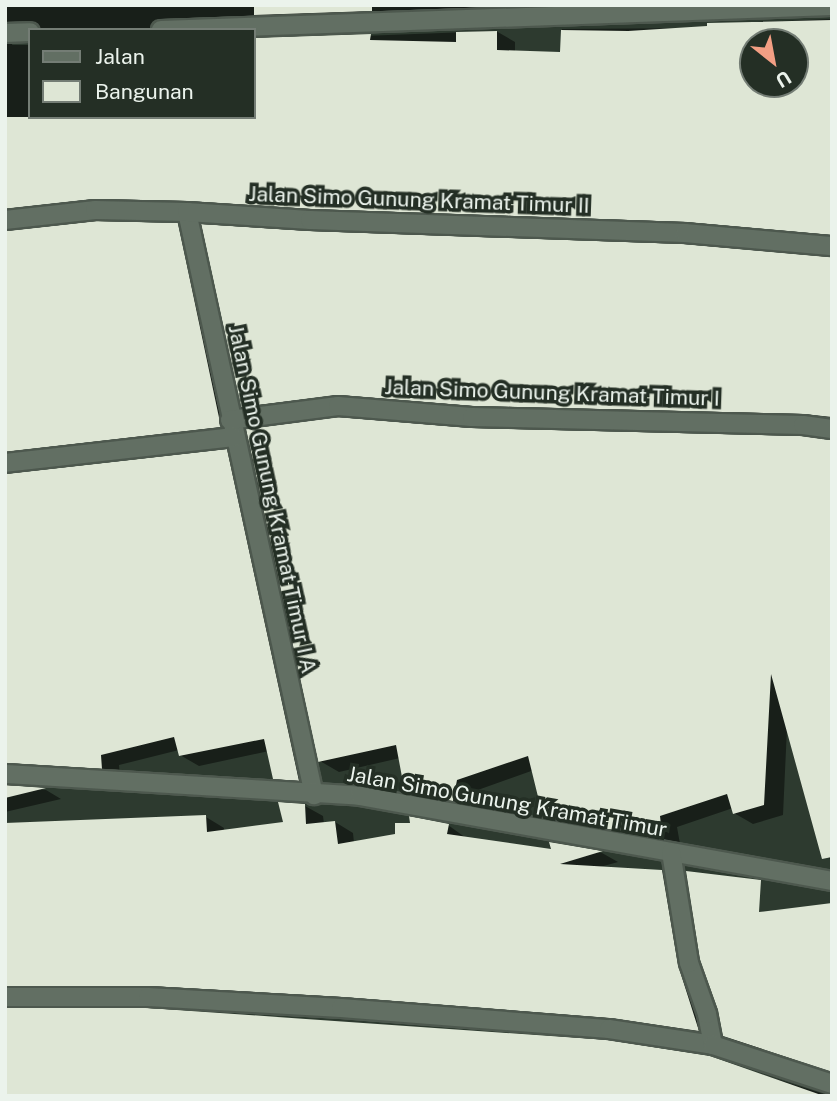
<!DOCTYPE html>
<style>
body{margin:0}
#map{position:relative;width:837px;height:1101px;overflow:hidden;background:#2d3a2f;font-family:"Public Sans",sans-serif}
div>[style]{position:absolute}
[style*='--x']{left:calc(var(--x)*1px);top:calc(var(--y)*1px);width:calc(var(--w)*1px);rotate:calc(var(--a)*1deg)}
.shadow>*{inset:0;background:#0007}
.building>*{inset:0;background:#dee6d5}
.roads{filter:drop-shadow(2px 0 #4d584e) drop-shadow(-2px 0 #4d584e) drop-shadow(0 2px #4d584e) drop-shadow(0 -2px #4d584e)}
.minor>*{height:18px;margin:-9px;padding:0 9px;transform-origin:9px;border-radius:9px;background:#626f63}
span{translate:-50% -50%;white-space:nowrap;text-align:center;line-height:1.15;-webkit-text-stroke:7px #242f25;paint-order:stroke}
.street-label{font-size:21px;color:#ebf3ec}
.frame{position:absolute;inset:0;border:7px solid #ebf3ec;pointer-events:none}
.legend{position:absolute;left:28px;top:28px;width:228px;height:91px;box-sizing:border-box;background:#242f25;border:2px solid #747d75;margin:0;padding:9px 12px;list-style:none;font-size:21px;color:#ebf3ec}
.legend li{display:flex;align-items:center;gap:14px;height:35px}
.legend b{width:35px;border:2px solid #747d75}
.north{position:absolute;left:739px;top:28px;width:70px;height:70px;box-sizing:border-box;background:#242f25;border:2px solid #747d75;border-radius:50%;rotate:149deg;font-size:19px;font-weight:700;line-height:28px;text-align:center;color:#ebf3ec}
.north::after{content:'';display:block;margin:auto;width:24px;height:32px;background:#f39f84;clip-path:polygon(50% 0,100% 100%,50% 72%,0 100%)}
</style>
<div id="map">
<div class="shadow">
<i style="clip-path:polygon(evenodd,5px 5px,515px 5px,515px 16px,176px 30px,30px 30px,14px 37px,12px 45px,30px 45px,30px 117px,254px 117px,254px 40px,496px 31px,515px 42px,515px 52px,562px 54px,562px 29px,709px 28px,731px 23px,832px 19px,832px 242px,207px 210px,17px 220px,12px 232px,177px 225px,196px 236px,239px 437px,13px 468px,12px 475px,227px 451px,245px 462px,317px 790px,293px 789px,275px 778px,269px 751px,199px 766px,180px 755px,179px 750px,119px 765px,120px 778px,20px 773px,12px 784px,13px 787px,46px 790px,61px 799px,5px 812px,5px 5px,753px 42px,795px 42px,795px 84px,753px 84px,753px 42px)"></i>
<i style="clip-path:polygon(566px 5px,661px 5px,581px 14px)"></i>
<i style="clip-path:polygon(832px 259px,832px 424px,359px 404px,261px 417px,243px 406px)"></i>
<i style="clip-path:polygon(471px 430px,832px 442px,832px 860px,822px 854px,787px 728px,783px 815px,753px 824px,734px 813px,733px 808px,677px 827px,680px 844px,672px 847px,564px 827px,545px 816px,534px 770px,475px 791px,471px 811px,425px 802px,406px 791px,400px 758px,339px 772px,320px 761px)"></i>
<i style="clip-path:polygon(305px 806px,323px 816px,324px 824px,335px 822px,353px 833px,354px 843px,448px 825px,466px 838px,553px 851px,551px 844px,602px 853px,618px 862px,600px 867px,662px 871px,680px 882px,684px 904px,671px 907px,673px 920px,688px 929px,716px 1040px,168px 995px,13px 1002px,13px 1010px,148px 1010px,607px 1042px,710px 1058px,830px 1096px,5px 1096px,5px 825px,206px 817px,224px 828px,224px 831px,285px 824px)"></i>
<i style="clip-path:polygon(832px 910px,832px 1075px,743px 1046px,724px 1035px)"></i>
</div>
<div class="building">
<i style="clip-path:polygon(254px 5px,372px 5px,372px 11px,254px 15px)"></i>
<i style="clip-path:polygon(evenodd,832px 20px,832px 235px,685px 222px,311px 209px,187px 201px,95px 199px,5px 209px,7px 117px,254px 117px,254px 38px,371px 34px,370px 40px,456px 42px,456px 32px,497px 31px,497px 50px,560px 52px,561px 30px,628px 31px,707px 26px,707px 23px,832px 20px,753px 42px,795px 42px,795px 84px,753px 84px,753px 42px)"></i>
<i style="clip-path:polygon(96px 221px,178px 223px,221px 427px,5px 452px,5px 231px)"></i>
<i style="clip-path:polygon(201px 224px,310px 231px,684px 244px,832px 257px,832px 417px,803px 414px,473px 406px,339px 395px,241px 407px)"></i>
<i style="clip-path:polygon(338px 417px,471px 428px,802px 436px,832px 440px,832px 857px,822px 859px,771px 674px,764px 805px,733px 814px,727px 794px,660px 816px,662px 834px,652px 837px,543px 817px,528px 756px,457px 780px,453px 801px,405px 793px,396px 745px,318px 762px,246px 429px)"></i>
<i style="clip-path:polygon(227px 449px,299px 781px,273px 779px,264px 739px,179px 756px,174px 737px,101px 755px,102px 769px,5px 763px,5px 474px)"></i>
<i style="clip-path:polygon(5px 785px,46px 788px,5px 798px)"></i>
<i style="clip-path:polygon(278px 802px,305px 804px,306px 824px,335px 821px,338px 844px,395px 834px,395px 823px,410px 823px,409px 816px,449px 824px,447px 834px,551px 849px,549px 842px,603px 851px,560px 864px,662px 870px,678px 965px,699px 1031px,610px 1018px,342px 997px,149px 986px,5px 986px,5px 823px,206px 815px,207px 832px,283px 822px)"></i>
<i style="clip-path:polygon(686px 871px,761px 880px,759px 912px,832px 903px,832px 1072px,723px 1036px,718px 1010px,700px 960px)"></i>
<i style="clip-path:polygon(5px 1008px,148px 1008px,608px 1040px,710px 1056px,824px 1096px,5px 1096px)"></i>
</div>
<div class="roads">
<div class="minor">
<i style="--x:161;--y:30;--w:671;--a:-2.05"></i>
<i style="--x:5;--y:33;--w:25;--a:-2"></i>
<i style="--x:187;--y:212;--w:597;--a:77.71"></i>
<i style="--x:5;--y:220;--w:91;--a:-6.3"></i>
<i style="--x:95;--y:210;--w:92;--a:1.2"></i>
<i style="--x:187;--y:212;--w:123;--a:3.7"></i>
<i style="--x:310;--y:220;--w:375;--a:2"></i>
<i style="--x:685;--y:233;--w:148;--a:5.1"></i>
<i style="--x:230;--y:420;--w:109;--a:-7.4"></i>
<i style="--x:338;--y:406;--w:134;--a:4.7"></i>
<i style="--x:472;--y:417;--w:331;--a:1.4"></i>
<i style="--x:803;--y:425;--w:29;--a:8"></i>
<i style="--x:5;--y:463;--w:230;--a:-6.5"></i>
<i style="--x:5;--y:774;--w:356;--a:3.5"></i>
<i style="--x:360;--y:796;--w:480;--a:10.2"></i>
<i style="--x:5;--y:997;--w:143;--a:0"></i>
<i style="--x:148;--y:997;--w:193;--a:3.3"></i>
<i style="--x:341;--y:1008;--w:269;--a:4.5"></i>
<i style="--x:609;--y:1029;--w:105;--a:8.7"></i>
<i style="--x:713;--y:1045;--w:32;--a:-101"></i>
<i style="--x:707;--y:1014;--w:54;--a:-109.4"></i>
<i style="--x:689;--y:963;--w:112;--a:-99.2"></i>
<i style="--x:713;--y:1045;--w:125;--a:18.1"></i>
</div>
</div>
<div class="street-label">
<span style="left:419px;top:200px;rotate:2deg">Jalan Simo Gunung Kramat Timur II</span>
<span style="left:552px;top:393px;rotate:2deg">Jalan Simo Gunung Kramat Timur I</span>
<span style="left:272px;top:499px;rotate:78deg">Jalan Simo Gunung Kramat Timur I A</span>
<span style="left:507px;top:802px;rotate:10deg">Jalan Simo Gunung Kramat Timur</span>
</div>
<div class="frame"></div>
<ul class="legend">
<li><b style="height:9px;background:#626f63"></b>Jalan</li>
<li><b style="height:19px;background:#dee6d5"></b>Bangunan</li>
</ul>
<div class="north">U</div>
</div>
